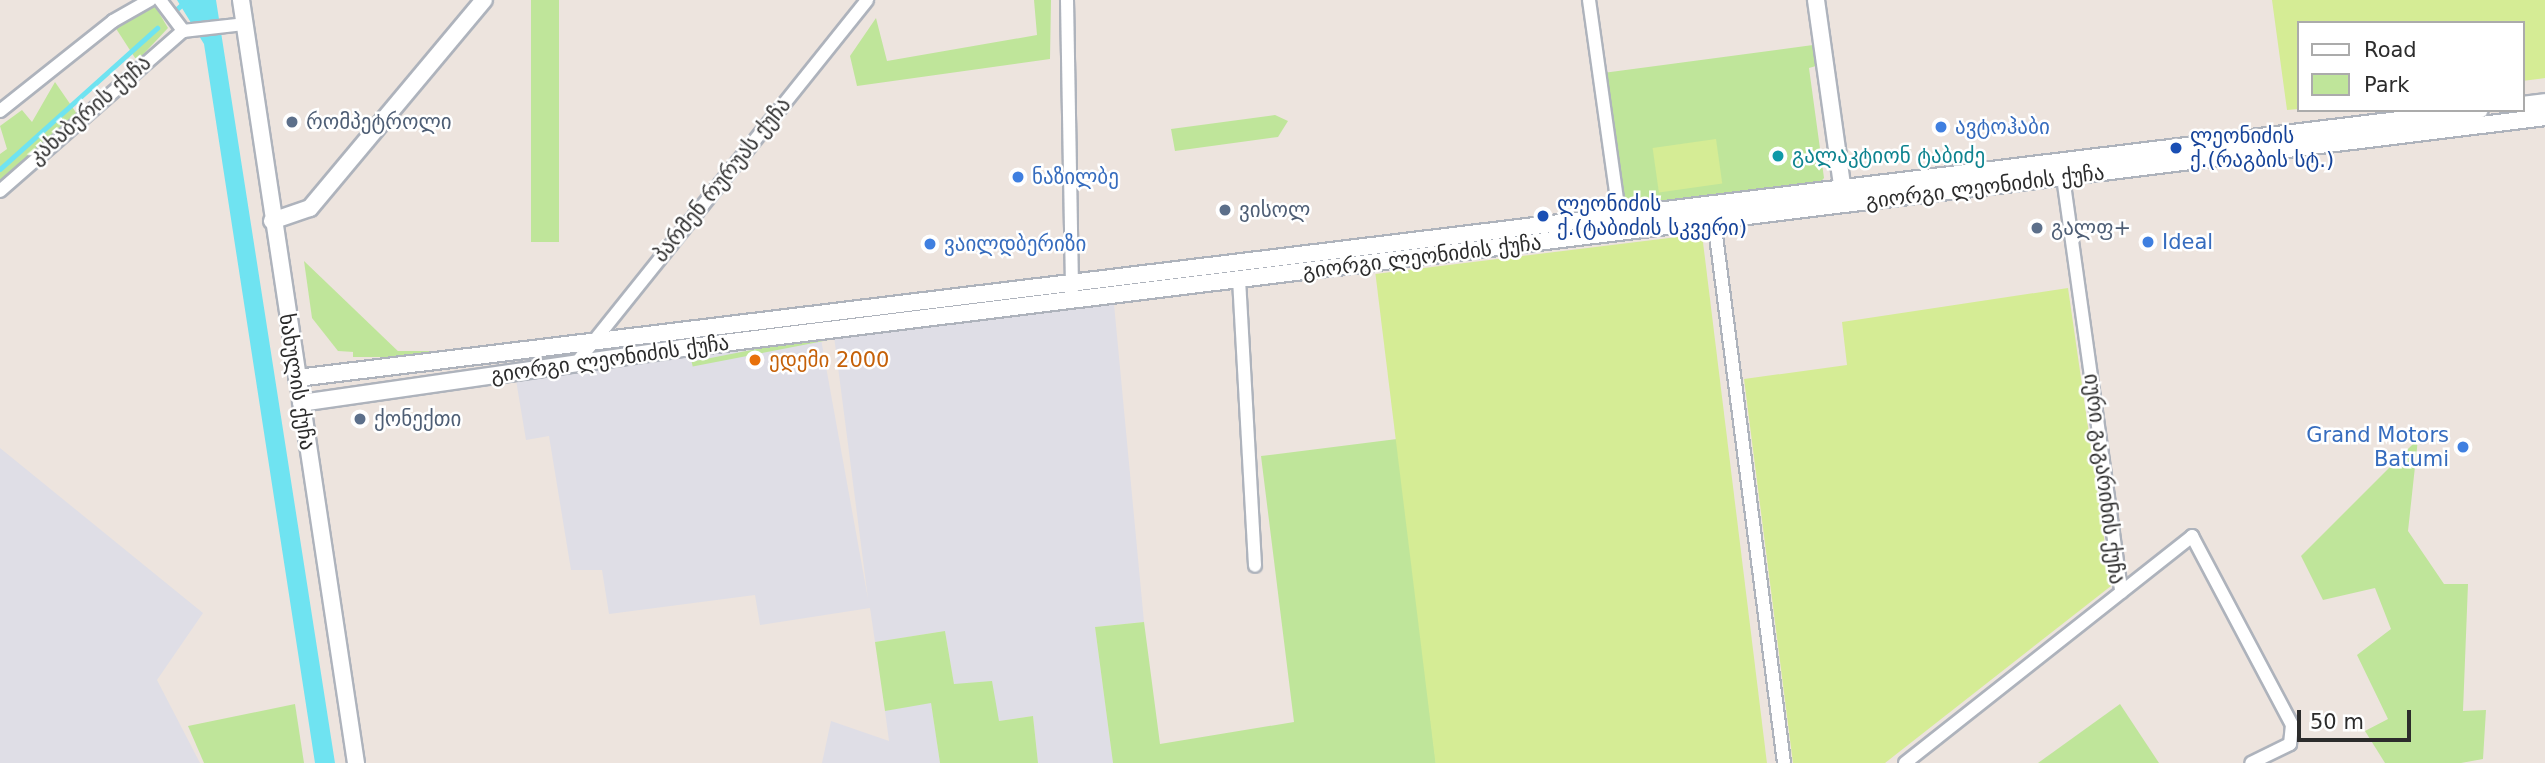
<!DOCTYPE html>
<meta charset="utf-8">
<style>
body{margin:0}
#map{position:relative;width:2545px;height:763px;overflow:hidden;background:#ede4de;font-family:"DejaVu Sans","Noto Sans Georgian",sans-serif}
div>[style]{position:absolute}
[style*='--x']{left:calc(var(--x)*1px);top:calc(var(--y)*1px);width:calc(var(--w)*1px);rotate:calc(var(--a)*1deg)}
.industrial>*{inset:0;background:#dfdee6}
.green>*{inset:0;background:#bfe59a;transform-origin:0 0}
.pitch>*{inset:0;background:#d5ec95;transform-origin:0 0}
.water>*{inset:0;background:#6fe3f1}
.stream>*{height:4.5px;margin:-2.25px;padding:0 2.25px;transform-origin:2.25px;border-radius:2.25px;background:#6fe3f1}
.roads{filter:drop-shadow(2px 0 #aeb3bc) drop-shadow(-2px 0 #aeb3bc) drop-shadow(0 2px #aeb3bc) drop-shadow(0 -2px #aeb3bc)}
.street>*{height:12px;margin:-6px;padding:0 6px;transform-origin:6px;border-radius:6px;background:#fff}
.secondary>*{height:16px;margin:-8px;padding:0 8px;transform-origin:8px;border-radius:8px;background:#fff}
.dots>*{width:19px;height:19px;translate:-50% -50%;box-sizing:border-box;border:4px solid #fff;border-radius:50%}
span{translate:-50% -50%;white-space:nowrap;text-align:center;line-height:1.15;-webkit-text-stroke:5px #fff;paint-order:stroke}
.street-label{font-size:21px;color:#2c2c2c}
.service-label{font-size:21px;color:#4e5e75}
.left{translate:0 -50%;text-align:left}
.shop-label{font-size:21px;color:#366cbe}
.right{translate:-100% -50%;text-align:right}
.transit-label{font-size:21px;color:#164399}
.culture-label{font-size:21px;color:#0d838f}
.food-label{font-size:21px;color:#c56008}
.legend{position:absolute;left:2297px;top:21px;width:228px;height:91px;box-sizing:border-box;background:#fff;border:2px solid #ababab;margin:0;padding:9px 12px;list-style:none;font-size:21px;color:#2c2c2c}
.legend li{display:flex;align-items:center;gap:14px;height:35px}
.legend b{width:35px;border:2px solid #ababab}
.scale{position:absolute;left:2297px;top:710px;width:114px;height:32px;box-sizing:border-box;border:4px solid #2c2c2c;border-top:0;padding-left:9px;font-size:21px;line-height:24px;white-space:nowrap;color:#2c2c2c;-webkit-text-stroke:5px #fff;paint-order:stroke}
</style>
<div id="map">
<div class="industrial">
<i style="clip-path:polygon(1114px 304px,1144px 622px,1095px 627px,1113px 763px,1038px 763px,1033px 716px,999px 721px,954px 685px,945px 631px,875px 642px,870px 608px,760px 625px,755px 595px,609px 614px,602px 570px,571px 570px,549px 436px,526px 440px,516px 380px,821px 339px,868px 599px,834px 336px)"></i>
<i style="clip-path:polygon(0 448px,203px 613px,157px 680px,200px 763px,0 763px)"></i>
<i style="clip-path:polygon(931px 702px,940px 763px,822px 763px,831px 721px,889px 741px,885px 711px)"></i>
</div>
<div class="green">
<i style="left:531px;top:0;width:28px;height:242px"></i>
<i style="clip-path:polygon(1034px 0,1051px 0,1050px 59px,857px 86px,850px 56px,876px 18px,887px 61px,1037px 35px)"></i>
<i style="clip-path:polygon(155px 6px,168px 28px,137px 61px,115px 27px)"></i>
<i style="clip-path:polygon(1813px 45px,1816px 66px,1809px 68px,1824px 178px,1817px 186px,1623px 210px,1603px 73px)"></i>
<i style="clip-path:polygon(55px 82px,77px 114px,0 182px,0 154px,7px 149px,0 126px,22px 110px,32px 122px)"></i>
<i style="clip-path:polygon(1275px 115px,1288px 121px,1278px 137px,1175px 151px,1171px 129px)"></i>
<i style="clip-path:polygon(304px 261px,402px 355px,338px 351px,312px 318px)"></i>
<i style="left:1050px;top:292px;width:5px;height:365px;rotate:79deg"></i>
<i style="left:570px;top:351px;width:6px;height:217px;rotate:90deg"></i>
<i style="clip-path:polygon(1397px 439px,1436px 763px,1113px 763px,1095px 627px,1144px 622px,1160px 744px,1294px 722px,1261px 456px)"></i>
<i style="clip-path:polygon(2418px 439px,2408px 531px,2444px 584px,2468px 584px,2463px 711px,2486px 710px,2483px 759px,2461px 763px,2385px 763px,2365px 731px,2388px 719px,2357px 655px,2391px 629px,2375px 588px,2323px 600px,2301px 556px)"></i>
<i style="clip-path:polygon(945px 631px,954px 684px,992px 681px,999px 721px,1033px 716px,1038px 763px,940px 763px,931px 703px,885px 711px,875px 642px)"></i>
<i style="clip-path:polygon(295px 704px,304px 763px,204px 763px,188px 726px)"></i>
<i style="clip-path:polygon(2120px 704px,2159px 763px,2038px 763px)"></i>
</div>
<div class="pitch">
<i style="clip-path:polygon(2272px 0,2545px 0,2545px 78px,2522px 81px,2522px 23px,2298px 23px,2298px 109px,2287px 110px)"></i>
<i style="left:1716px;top:139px;width:45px;height:64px;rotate:82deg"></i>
<i style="left:1702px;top:234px;width:533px;height:329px;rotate:83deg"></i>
<i style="clip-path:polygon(2068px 288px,2111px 586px,1885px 763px,1793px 763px,1744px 379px,1847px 365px,1842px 322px)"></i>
</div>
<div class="water">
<i style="clip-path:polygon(177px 0,216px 0,335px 763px,315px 763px,204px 44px)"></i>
</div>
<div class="stream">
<i style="--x:177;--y:9;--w:13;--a:-42"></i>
<i style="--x:0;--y:169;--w:211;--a:-41.9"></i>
</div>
<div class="roads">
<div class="street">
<i style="--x:160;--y:0;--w:39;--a:53"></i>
<i style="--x:1067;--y:0;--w:290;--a:89"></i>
<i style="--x:1589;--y:0;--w:223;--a:82"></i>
<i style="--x:183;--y:31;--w:61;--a:-6.5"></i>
<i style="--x:0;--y:111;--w:144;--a:-38.5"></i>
<i style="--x:113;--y:21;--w:43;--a:-29.6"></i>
<i style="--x:2063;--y:177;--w:419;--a:82"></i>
<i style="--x:0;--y:191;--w:243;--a:-41.2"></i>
<i style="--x:1714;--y:220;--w:547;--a:82.65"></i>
<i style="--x:1239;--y:279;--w:287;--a:86.8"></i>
<i style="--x:578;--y:361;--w:462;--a:-51.3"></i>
<i style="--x:1905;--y:763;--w:366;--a:-38.3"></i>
<i style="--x:2192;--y:536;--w:214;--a:62.1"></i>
<i style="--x:2292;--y:725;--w:19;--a:96"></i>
<i style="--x:2290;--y:744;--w:43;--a:154"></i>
</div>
<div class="secondary">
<i style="--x:241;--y:0;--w:772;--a:81.43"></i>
<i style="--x:1816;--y:0;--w:201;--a:82"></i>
<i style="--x:2522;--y:105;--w:23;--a:-7"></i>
<i style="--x:272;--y:221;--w:40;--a:-18.9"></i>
<i style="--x:310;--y:208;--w:271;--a:-50.1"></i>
<i style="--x:297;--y:378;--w:2199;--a:-7"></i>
<i style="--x:301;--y:403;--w:386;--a:-8.2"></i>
<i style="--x:683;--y:348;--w:1876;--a:-7.07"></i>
</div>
</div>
<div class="dots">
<i style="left:292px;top:122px;background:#5c6f8a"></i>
<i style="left:1941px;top:127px;background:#3f7fe0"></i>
<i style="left:2176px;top:148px;background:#1a4fb4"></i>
<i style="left:1778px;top:156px;background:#0f9aa8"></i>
<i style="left:1018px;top:177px;background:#3f7fe0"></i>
<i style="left:1225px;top:210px;background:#5c6f8a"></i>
<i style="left:1543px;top:216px;background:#1a4fb4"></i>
<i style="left:2037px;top:228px;background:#5c6f8a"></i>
<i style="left:2148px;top:242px;background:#3f7fe0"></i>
<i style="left:930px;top:244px;background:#3f7fe0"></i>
<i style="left:755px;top:360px;background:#e8710a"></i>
<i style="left:360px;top:419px;background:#5c6f8a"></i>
<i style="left:2463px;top:447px;background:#3f7fe0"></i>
</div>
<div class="street-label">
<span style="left:90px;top:110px;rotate:-41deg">კახაბერის ქუჩა</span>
<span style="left:722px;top:180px;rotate:-51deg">პარმენ რურუას ქუჩა</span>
<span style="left:1985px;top:187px;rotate:-7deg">გიორგი ლეონიძის ქუჩა</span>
<span style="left:1422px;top:257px;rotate:-7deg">გიორგი ლეონიძის ქუჩა</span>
<span style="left:610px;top:359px;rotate:-8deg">გიორგი ლეონიძის ქუჩა</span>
<span style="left:297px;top:382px;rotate:81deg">ხახულის ქუჩა</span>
<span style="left:2104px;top:479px;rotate:83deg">იური გაგარინის ქუჩა</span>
</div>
<div class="service-label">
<span class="left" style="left:306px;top:122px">რომპეტროლი</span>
<span class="left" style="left:1239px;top:210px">ვისოლ</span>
<span class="left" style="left:2051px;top:228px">გალფ+</span>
<span class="left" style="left:374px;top:419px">ქონექთი</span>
</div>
<div class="shop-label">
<span class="left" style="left:1955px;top:127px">ავტოჰაბი</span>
<span class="left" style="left:1032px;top:177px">ნაზილბე</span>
<span class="left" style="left:2162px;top:242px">Ideal</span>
<span class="left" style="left:944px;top:244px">ვაილდბერიზი</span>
<span class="right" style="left:2449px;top:447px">Grand Motors<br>Batumi</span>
</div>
<div class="transit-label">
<span class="left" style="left:2190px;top:148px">ლეონიძის<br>ქ.(რაგბის სტ.)</span>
<span class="left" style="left:1557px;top:216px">ლეონიძის<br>ქ.(ტაბიძის სკვერი)</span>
</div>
<div class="culture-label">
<span class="left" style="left:1792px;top:156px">გალაკტიონ ტაბიძე</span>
</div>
<div class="food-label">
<span class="left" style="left:769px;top:360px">ედემი 2000</span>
</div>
<ul class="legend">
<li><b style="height:9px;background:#fff"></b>Road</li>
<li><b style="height:19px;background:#bfe59a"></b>Park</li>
</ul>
<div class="scale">50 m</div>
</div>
